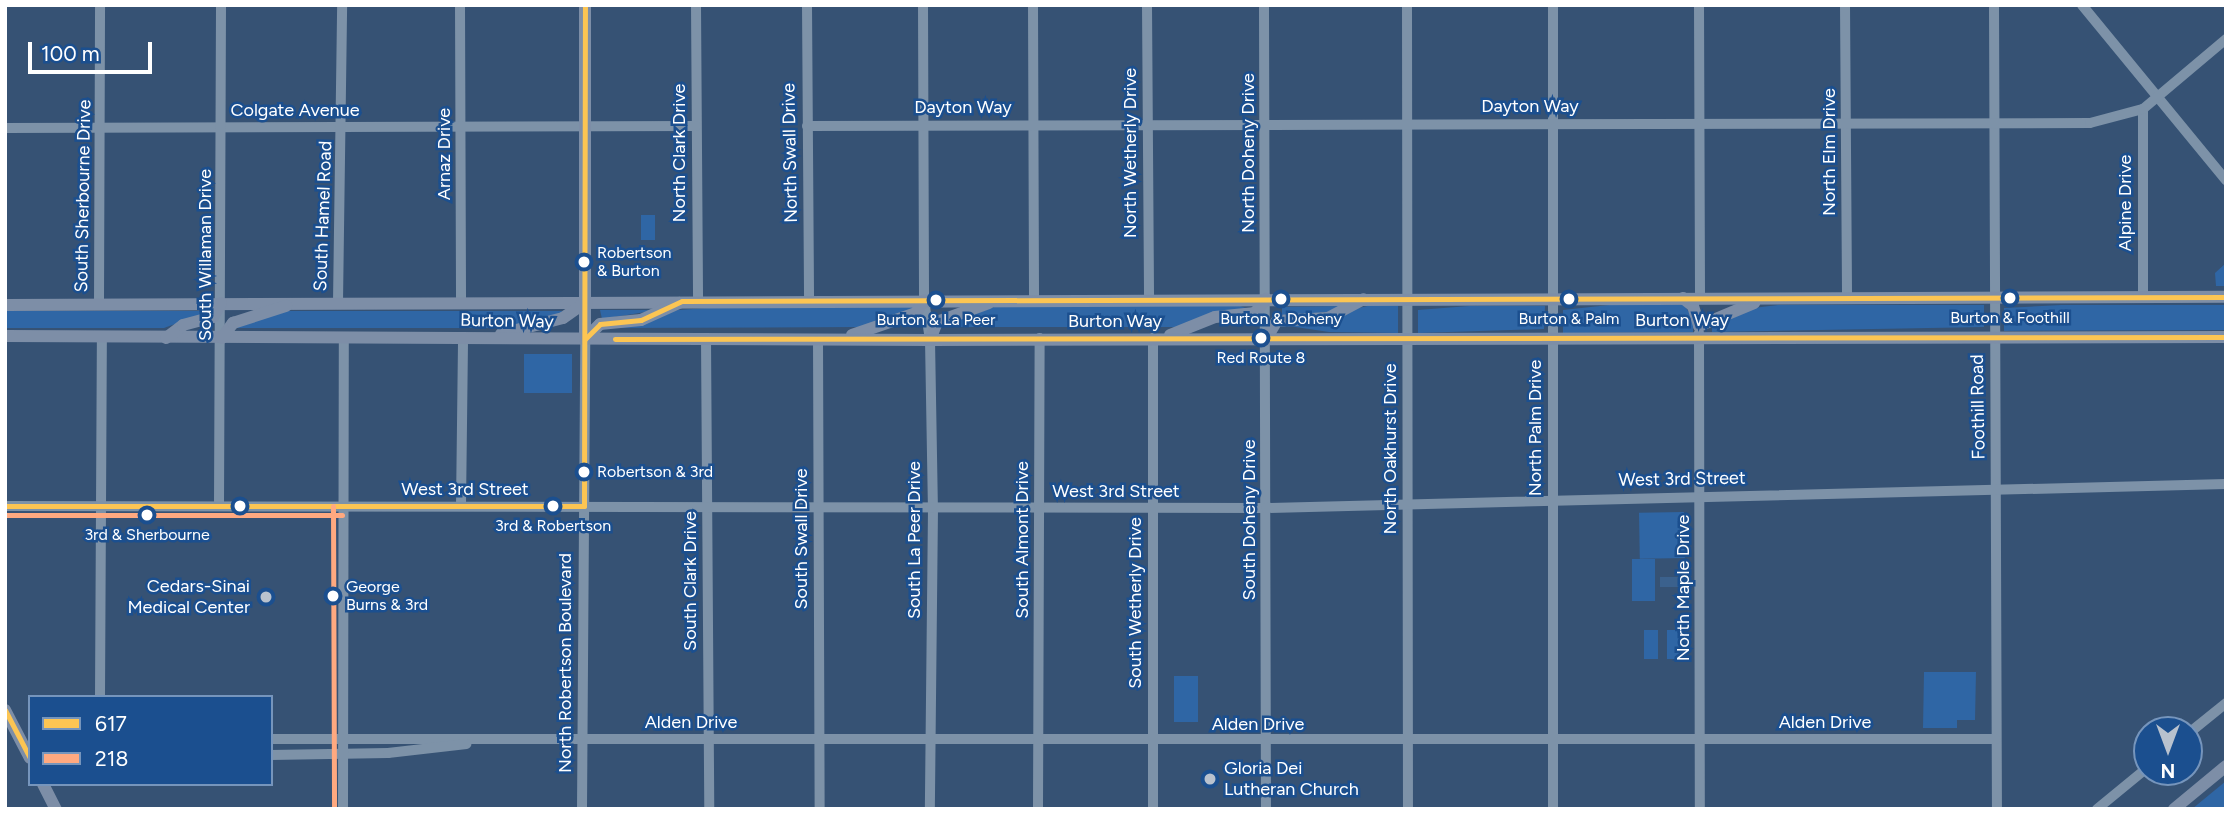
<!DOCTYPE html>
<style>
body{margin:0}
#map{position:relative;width:2231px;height:814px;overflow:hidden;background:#365274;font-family:Figtree,sans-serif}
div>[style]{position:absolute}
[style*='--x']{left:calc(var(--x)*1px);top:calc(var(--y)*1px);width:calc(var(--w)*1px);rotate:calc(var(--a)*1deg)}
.green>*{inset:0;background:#2f66a5;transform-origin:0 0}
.water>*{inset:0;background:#3b618d;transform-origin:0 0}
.minor>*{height:10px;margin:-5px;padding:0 5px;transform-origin:5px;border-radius:5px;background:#7d92a8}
.major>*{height:12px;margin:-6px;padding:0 6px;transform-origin:6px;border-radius:6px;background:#7d8ea7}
.bus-1>*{height:5px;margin:-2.5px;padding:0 2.5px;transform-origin:2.5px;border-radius:2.5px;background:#fcc553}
.bus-2>*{height:5px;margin:-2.5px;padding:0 2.5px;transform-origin:2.5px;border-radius:2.5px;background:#ffa980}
.dots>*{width:19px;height:19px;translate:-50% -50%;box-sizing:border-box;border:4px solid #1b4f8f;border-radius:50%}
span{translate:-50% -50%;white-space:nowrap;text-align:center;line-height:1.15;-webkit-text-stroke:5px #1b4f8f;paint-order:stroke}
.bus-label{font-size:16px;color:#fff}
.left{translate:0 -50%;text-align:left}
.street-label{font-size:18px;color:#fff}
.poi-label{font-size:18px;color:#fff}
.right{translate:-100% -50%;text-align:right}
.frame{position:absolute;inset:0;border:7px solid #fff;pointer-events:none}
.legend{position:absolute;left:28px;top:695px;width:245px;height:91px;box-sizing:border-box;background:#1b4f8f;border:2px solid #7695bc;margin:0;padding:9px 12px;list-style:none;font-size:21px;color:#fff}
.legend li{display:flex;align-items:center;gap:14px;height:35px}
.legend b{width:35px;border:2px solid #7695bc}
.north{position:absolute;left:2133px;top:716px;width:70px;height:70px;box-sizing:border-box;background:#1b4f8f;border:2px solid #7695bc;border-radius:50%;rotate:180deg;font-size:19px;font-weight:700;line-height:28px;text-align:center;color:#fff}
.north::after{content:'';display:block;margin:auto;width:24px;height:32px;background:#b9c2ce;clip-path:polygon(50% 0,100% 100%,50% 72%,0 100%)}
.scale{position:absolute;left:28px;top:42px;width:124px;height:32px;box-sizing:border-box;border:4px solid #fff;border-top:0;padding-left:9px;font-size:21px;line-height:24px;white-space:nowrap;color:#fff;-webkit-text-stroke:5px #1b4f8f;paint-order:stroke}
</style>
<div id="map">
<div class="green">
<i style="left:641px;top:215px;width:14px;height:25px"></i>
<i style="clip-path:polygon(2226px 263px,2226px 286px,2216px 286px,2215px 273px)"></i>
<i style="clip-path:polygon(1237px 305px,1249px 309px,1186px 327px,938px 327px,997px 306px)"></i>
<i style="clip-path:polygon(1372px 305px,1398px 306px,1398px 333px,1329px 332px,1282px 325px)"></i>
<i style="clip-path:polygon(1609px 305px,1684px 305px,1693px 318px,1693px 332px,1563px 333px,1563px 310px)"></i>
<i style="clip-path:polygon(1778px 305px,1984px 305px,1984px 327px,1712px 332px,1712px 324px,1745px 309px)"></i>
<i style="clip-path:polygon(2061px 305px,2226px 305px,2226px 330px,2004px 331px,2004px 308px)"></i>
<i style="clip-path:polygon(735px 306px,915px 306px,915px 310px,860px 327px,605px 328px,678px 310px)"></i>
<i style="clip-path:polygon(1342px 306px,1341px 310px,1282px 318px,1282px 307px)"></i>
<i style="clip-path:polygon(1469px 306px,1545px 306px,1544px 329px,1418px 333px,1418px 310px)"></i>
<i style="clip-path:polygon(600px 310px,658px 310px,602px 319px)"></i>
<i style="clip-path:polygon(5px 311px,211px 311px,164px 328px,5px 328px)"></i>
<i style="clip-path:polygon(282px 311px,561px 311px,568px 314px,501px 328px,232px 328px)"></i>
<i style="left:524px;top:354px;width:48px;height:39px"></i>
<i style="left:1684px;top:512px;width:46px;height:45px;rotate:89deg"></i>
<i style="left:1632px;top:559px;width:23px;height:42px"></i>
<i style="left:1644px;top:630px;width:14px;height:29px"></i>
<i style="left:1667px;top:630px;width:14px;height:29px"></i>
<i style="clip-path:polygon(1924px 672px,1976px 672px,1975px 720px,1957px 720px,1957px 728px,1923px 728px)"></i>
<i style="left:1174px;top:676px;width:24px;height:46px"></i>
<i style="clip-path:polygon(2226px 781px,2226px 809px,2192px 809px)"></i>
</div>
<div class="water">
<i style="left:1660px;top:577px;width:21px;height:10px"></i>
</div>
<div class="minor">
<i style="--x:460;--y:5;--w:297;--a:89.8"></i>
<i style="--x:696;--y:5;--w:296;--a:89.6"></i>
<i style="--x:807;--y:5;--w:296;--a:89.6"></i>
<i style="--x:923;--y:5;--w:295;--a:89.8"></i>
<i style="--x:924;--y:300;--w:40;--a:81.5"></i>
<i style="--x:930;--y:340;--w:168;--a:89"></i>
<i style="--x:933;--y:508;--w:301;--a:90.6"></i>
<i style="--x:1033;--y:5;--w:295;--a:89.8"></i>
<i style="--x:1147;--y:5;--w:295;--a:89.6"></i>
<i style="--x:1264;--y:5;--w:804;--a:89.86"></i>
<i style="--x:1407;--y:5;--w:804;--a:89.93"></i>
<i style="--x:1699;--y:5;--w:293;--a:89.8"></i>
<i style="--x:1845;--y:5;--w:293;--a:89.6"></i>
<i style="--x:1994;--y:5;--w:804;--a:89.79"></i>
<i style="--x:2082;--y:5;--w:227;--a:50.6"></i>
<i style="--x:2143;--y:109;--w:188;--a:90"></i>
<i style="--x:807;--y:126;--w:1283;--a:-0.13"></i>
<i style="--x:2090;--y:123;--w:55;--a:-14.8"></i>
<i style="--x:2143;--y:109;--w:109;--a:-40.1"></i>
<i style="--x:5;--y:128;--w:691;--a:-0.17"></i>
<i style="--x:338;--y:302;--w:297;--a:-89.2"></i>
<i style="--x:99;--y:304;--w:299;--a:-89.8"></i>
<i style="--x:1699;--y:333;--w:476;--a:89.9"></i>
<i style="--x:706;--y:339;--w:470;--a:89.6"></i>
<i style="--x:818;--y:339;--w:470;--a:89.8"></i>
<i style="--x:5;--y:506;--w:1261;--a:0.09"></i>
<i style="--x:1266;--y:508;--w:960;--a:-1.43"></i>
<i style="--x:219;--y:506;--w:501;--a:-89.77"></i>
<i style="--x:461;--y:506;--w:168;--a:-89.3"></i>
<i style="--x:100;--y:697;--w:360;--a:-89.7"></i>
<i style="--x:2189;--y:733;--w:48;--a:-39"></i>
<i style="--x:271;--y:739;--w:1725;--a:0"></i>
<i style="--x:271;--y:755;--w:117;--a:-1"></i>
<i style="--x:388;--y:753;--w:79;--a:-6.6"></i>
<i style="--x:343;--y:809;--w:472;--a:-89.9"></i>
<i style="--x:582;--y:809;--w:470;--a:-89.6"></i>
<i style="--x:1038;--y:809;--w:471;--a:-89.8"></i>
<i style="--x:1153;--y:809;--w:471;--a:-90"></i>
<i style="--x:1553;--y:809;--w:804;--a:-90"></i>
<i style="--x:2097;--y:809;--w:65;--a:-39.4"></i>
</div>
<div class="major">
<i style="--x:1683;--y:298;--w:13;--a:39"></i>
<i style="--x:1693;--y:306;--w:21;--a:73"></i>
<i style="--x:1699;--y:326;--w:60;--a:-22.7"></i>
<i style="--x:5;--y:305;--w:2221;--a:-0.21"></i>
<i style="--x:501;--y:334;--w:64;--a:-14.5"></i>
<i style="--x:563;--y:318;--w:29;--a:-35"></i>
<i style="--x:852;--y:335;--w:68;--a:-19"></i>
<i style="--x:916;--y:313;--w:15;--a:-58"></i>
<i style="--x:1170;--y:335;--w:48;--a:-21.8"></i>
<i style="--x:1215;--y:317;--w:40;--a:-5.7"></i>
<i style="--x:1255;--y:313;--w:18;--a:-52"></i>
<i style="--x:5;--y:336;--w:925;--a:0.25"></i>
<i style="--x:930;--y:340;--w:1296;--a:-0.13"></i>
<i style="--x:166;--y:338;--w:21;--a:-37"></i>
<i style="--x:183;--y:325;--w:31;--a:-15"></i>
<i style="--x:213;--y:317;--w:16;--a:-60"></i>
<i style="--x:222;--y:338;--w:19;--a:-54"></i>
<i style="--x:233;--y:323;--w:56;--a:-17.8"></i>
<i style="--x:585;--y:339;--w:334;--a:-90"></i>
<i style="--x:585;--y:339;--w:21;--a:-45"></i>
<i style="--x:600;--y:324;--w:41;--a:-5.6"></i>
<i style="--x:641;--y:320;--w:42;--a:-24.1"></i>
<i style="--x:1266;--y:339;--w:21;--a:-59"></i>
<i style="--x:1277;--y:321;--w:51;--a:-3.4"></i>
<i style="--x:1328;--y:318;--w:40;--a:-28"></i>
<i style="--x:930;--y:340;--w:19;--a:-69"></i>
<i style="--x:937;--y:322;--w:55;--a:-20.1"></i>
<i style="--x:5;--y:710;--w:54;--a:62.5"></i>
<i style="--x:43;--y:784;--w:28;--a:63"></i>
<i style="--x:2174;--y:809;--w:67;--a:-39.6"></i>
</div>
<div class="bus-1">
<i style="--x:585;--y:339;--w:21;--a:-45"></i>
<i style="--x:600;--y:324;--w:41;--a:-5.6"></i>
<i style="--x:641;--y:320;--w:45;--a:-24.9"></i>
<i style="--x:682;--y:301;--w:1544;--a:-0.15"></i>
<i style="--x:615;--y:339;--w:1611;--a:-0.07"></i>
<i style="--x:5;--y:506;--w:579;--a:0"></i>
<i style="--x:584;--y:506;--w:501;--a:-89.89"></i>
<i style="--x:5;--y:710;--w:54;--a:62.5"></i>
</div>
<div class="bus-2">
<i style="--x:333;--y:506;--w:303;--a:89.8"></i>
<i style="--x:5;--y:515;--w:337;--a:0"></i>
</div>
<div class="dots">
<i style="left:584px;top:262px;background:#fff"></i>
<i style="left:2010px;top:298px;background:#fff"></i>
<i style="left:1281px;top:299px;background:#fff"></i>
<i style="left:1569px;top:299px;background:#fff"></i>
<i style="left:936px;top:300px;background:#fff"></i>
<i style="left:1261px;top:338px;background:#fff"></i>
<i style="left:584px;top:472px;background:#fff"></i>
<i style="left:240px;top:506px;background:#fff"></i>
<i style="left:553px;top:506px;background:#fff"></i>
<i style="left:147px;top:515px;background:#fff"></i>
<i style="left:333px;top:596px;background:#fff"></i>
<i style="left:266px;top:597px;background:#b9c2ce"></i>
<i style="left:1210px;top:779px;background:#b9c2ce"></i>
</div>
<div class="bus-label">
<span class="left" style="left:597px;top:262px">Robertson<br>&amp; Burton</span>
<span style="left:2010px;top:318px">Burton &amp; Foothill</span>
<span style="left:1281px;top:319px">Burton &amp; Doheny</span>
<span style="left:1569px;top:319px">Burton &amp; Palm</span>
<span style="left:936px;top:320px">Burton &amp; La Peer</span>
<span style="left:1261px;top:358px">Red Route 8</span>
<span class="left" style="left:597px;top:472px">Robertson &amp; 3rd</span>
<span style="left:553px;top:526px">3rd &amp; Robertson</span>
<span style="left:147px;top:535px">3rd &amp; Sherbourne</span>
<span class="left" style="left:346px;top:596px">George<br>Burns &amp; 3rd</span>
</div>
<div class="street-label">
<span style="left:1530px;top:106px">Dayton Way</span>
<span style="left:963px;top:107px">Dayton Way</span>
<span style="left:295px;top:110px">Colgate Avenue</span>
<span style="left:1829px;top:152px;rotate:-90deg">North Elm Drive</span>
<span style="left:679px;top:153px;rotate:-90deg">North Clark Drive</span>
<span style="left:790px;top:153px;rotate:-91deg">North Swall Drive</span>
<span style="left:1130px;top:153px;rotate:-90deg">North Wetherly Drive</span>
<span style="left:1248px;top:153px;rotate:-90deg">North Doheny Drive</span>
<span style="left:444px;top:154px;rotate:-90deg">Arnaz Drive</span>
<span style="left:83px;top:196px;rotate:-89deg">South Sherbourne Drive</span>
<span style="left:2125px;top:203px;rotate:-90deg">Alpine Drive</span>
<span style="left:323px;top:216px;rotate:-88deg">South Hamel Road</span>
<span style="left:205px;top:255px;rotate:-90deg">South Willaman Drive</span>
<span style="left:1682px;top:320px">Burton Way</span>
<span style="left:507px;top:321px;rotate:1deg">Burton Way</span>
<span style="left:1115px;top:321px">Burton Way</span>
<span style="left:1978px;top:407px;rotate:-91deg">Foothill Road</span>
<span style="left:1535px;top:428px;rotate:-90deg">North Palm Drive</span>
<span style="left:1390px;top:449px;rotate:-90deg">North Oakhurst Drive</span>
<span style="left:1682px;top:479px;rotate:-1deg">West 3rd Street</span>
<span style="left:465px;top:489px">West 3rd Street</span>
<span style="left:1116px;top:491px">West 3rd Street</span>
<span style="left:1249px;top:520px;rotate:-90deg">South Doheny Drive</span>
<span style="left:801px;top:539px;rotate:-90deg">South Swall Drive</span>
<span style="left:914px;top:540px;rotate:-90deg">South La Peer Drive</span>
<span style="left:1022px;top:540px;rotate:-90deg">South Almont Drive</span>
<span style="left:690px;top:581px;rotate:-90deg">South Clark Drive</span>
<span style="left:1683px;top:588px;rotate:-90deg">North Maple Drive</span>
<span style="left:1135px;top:603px;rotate:-90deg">South Wetherly Drive</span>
<span style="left:565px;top:663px;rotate:-90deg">North Robertson Boulevard</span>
<span style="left:691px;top:722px">Alden Drive</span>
<span style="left:1825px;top:722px">Alden Drive</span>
<span style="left:1258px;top:724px">Alden Drive</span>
</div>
<div class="poi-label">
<span class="right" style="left:250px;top:597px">Cedars-Sinai<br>Medical Center</span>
<span class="left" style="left:1224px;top:779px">Gloria Dei<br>Lutheran Church</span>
</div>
<div class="frame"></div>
<ul class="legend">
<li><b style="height:9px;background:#fcc553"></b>617</li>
<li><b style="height:9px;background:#ffa980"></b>218</li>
</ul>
<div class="north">N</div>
<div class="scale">100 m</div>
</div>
